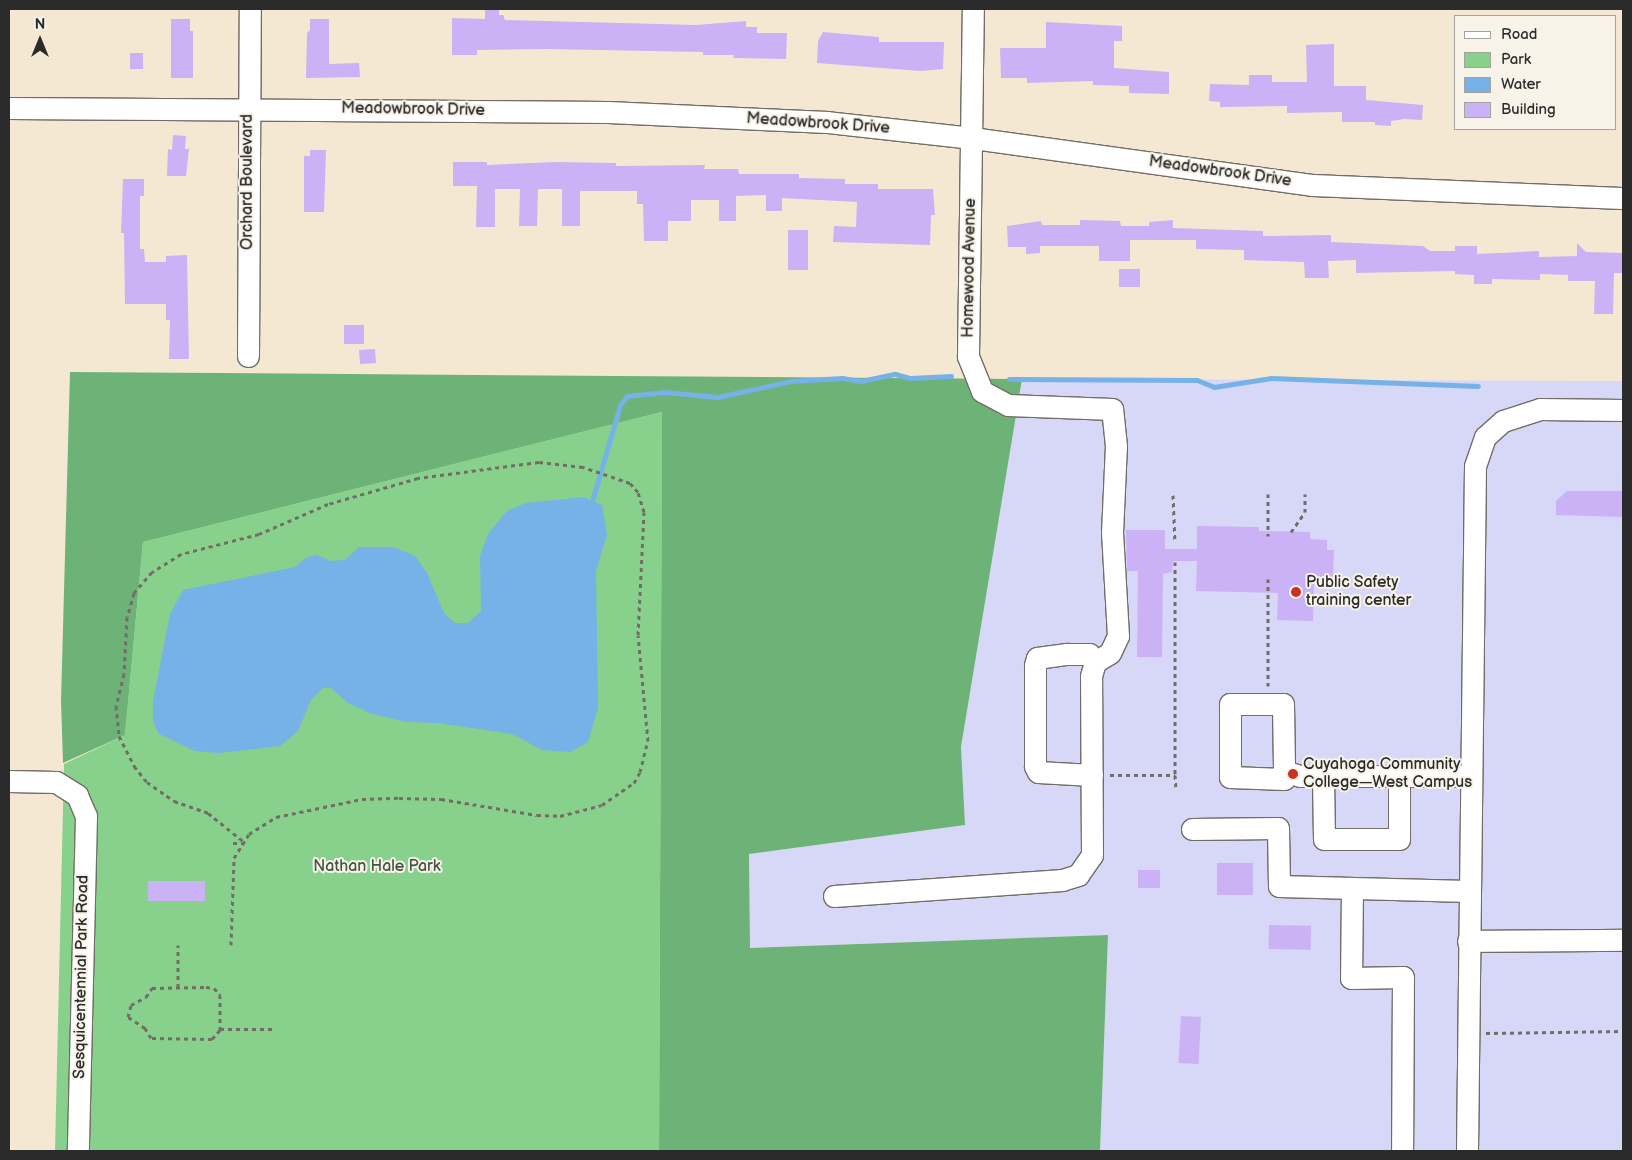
<!DOCTYPE html>
<meta charset="utf-8">
<style>
body{margin:0}
#map{position:relative;width:1632px;height:1160px;overflow:hidden;background:#f5e8d3;font-family:"Balsamiq Sans",sans-serif}
div>[style]{position:absolute}
[style*='--x']{left:calc(var(--x)*1px);top:calc(var(--y)*1px);width:calc(var(--w)*1px);rotate:calc(var(--a)*1deg)}
.built>*{inset:0;background:#d7d7f8}
.green>*{inset:0;background:#87d18d}
.forest>*{inset:0;background:#6db378}
.water>*{inset:0;background:#76b1e7}
.stream>*{height:5px;margin:-2.5px;padding:0 2.5px;transform-origin:2.5px;border-radius:2.5px;background:#76b1e7}
.building>*{inset:0;background:#cbb1f5;transform-origin:0 0}
.path>*{height:3px;margin-top:-1.5px;transform-origin:0;background:repeating-linear-gradient(90deg,#726d66 0 4px,transparent 0 8px)}
.roads{filter:drop-shadow(1px 0 #726d66) drop-shadow(-1px 0 #726d66) drop-shadow(0 1px #726d66) drop-shadow(0 -1px #726d66)}
.minor>*{height:21px;margin:-10.5px;padding:0 10.5px;transform-origin:10.5px;border-radius:10.5px;background:#fff}
.dots>*{width:14px;height:14px;translate:-50% -50%;box-sizing:border-box;border:2px solid #f7f3e8;border-radius:50%}
span{translate:-50% -50%;white-space:nowrap;text-align:center;line-height:1.15;-webkit-text-stroke:4px #f7f3e8;paint-order:stroke}
.street-label{font-size:16px;color:#2b2b2b}
.poi-label{font-size:16px;color:#2b2b2b}
.left{translate:0 -50%;text-align:left}
.park-label{font-size:16px;color:#425444}
.frame{position:absolute;inset:0;border:10px solid #2b2b2b;pointer-events:none}
.legend{position:absolute;left:1454px;top:15px;width:162px;height:115px;box-sizing:border-box;background:#f7f3e8;border:1px solid #a5a39c;margin:0;padding:6px 9px;list-style:none;font-size:15px;color:#2b2b2b}
.legend li{display:flex;align-items:center;gap:10px;height:25px}
.legend b{width:25px;border:1px solid #a5a39c}
.north{position:absolute;left:15px;top:15px;width:50px;height:50px;-webkit-text-stroke:4px #f7f3e8;paint-order:stroke;rotate:0deg;font-size:14px;font-weight:700;line-height:20px;text-align:center;color:#2b2b2b}
.north::after{content:'';display:block;margin:auto;width:18px;height:22px;background:#2b2b2b;clip-path:polygon(50% 0,100% 100%,50% 72%,0 100%)}
</style>
<div id="map">
<div class="built">
<i style="clip-path:polygon(1022px 379px,1623px 381px,1623px 1151px,1100px 1151px,1108px 935px,750px 948px,749px 854px,965px 825px,961px 747px)"></i>
</div>
<div class="green">
<i style="clip-path:polygon(662px 412px,659px 1151px,55px 1151px,64px 764px,125px 735px,143px 542px)"></i>
</div>
<div class="forest">
<i style="clip-path:polygon(70px 372px,1022px 379px,961px 747px,965px 825px,749px 854px,750px 948px,1108px 935px,1100px 1151px,659px 1151px,662px 412px,143px 542px,125px 735px,63px 763px,61px 701px)"></i>
</div>
<div class="water">
<i style="clip-path:polygon(584px 497px,602px 505px,607px 535px,596px 571px,598px 708px,588px 742px,570px 752px,542px 750px,512px 734px,438px 723px,407px 722px,372px 714px,348px 703px,331px 688px,323px 688px,311px 700px,298px 731px,280px 746px,218px 753px,195px 751px,159px 734px,153px 722px,153px 701px,170px 614px,183px 590px,295px 567px,307px 557px,317px 555px,331px 561px,345px 560px,359px 547px,393px 547px,415px 556px,427px 573px,444px 613px,455px 623px,468px 623px,481px 611px,480px 556px,488px 534px,507px 511px,526px 503px)"></i>
</div>
<div class="stream">
<i style="--x:1009;--y:379;--w:188;--a:0.3"></i>
<i style="--x:1197;--y:380;--w:18;--a:22"></i>
<i style="--x:1214;--y:387;--w:58;--a:-9"></i>
<i style="--x:1271;--y:378;--w:207;--a:2.2"></i>
<i style="--x:592;--y:501;--w:100;--a:-73.7"></i>
<i style="--x:620;--y:405;--w:11;--a:-52"></i>
<i style="--x:627;--y:396;--w:37;--a:-6"></i>
<i style="--x:664;--y:392;--w:54;--a:5.3"></i>
<i style="--x:718;--y:397;--w:75;--a:-12.4"></i>
<i style="--x:791;--y:381;--w:51;--a:-3.4"></i>
<i style="--x:842;--y:378;--w:19;--a:9"></i>
<i style="--x:861;--y:381;--w:35;--a:-12"></i>
<i style="--x:895;--y:374;--w:16;--a:15"></i>
<i style="--x:910;--y:378;--w:41;--a:-2.8"></i>
</div>
<div class="building">
<i style="clip-path:polygon(485px 9px,499px 9px,499px 15px,503px 15px,505px 20px,696px 25px,746px 21px,746px 27px,757px 27px,757px 33px,787px 33px,786px 59px,733px 58px,734px 55px,703px 55px,703px 52px,546px 49px,477px 50px,477px 55px,452px 55px,452px 18px,485px 19px)"></i>
<i style="clip-path:polygon(171px 19px,190px 19px,190px 31px,193px 31px,193px 78px,171px 78px)"></i>
<i style="clip-path:polygon(310px 19px,329px 19px,329px 64px,359px 63px,360px 77px,306px 78px,307px 33px,310px 30px)"></i>
<i style="clip-path:polygon(1046px 22px,1122px 26px,1122px 41px,1114px 41px,1114px 68px,1169px 72px,1169px 94px,1129px 93px,1129px 86px,1093px 85px,1093px 81px,1027px 83px,1027px 78px,1001px 78px,1000px 48px,1046px 48px)"></i>
<i style="clip-path:polygon(823px 32px,879px 37px,879px 42px,944px 42px,943px 69px,921px 71px,817px 63px,818px 41px)"></i>
<i style="clip-path:polygon(1334px 44px,1334px 86px,1366px 86px,1366px 100px,1423px 105px,1422px 120px,1404px 119px,1391px 121px,1391px 126px,1375px 125px,1375px 122px,1342px 122px,1342px 112px,1287px 113px,1287px 106px,1220px 107px,1220px 102px,1209px 101px,1210px 84px,1249px 85px,1249px 75px,1272px 75px,1272px 82px,1307px 82px,1306px 45px)"></i>
<i style="left:130px;top:53px;width:13px;height:16px"></i>
<i style="clip-path:polygon(173px 135px,186px 136px,185px 149px,189px 149px,186px 176px,167px 176px,168px 149px,172px 150px)"></i>
<i style="clip-path:polygon(310px 150px,326px 150px,324px 212px,304px 212px,304px 156px,310px 156px)"></i>
<i style="clip-path:polygon(453px 162px,487px 162px,487px 165px,555px 162px,616px 163px,616px 166px,705px 165px,704px 169px,738px 169px,739px 174px,799px 174px,799px 178px,845px 179px,845px 184px,878px 184px,878px 189px,933px 189px,935px 215px,931px 215px,930px 245px,833px 242px,834px 226px,856px 227px,857px 202px,782px 198px,782px 211px,766px 211px,766px 195px,736px 196px,736px 221px,719px 221px,719px 200px,691px 200px,691px 221px,668px 221px,668px 241px,644px 241px,643px 204px,637px 204px,637px 191px,580px 191px,580px 226px,562px 226px,562px 189px,538px 189px,537px 226px,519px 226px,520px 189px,495px 189px,495px 227px,476px 227px,477px 186px,453px 186px)"></i>
<i style="clip-path:polygon(123px 179px,144px 179px,144px 196px,140px 196px,140px 249px,144px 249px,145px 262px,166px 262px,166px 256px,187px 255px,189px 359px,169px 359px,170px 320px,166px 320px,166px 304px,125px 304px,124px 233px,121px 233px)"></i>
<i style="clip-path:polygon(1080px 220px,1120px 221px,1121px 226px,1149px 226px,1149px 222px,1173px 220px,1173px 228px,1263px 231px,1263px 236px,1331px 235px,1331px 242px,1423px 246px,1430px 251px,1455px 251px,1455px 246px,1477px 246px,1477px 254px,1539px 251px,1539px 257px,1577px 256px,1577px 243px,1586px 252px,1623px 253px,1623px 273px,1614px 273px,1613px 314px,1594px 314px,1595px 281px,1568px 281px,1568px 275px,1540px 274px,1540px 280px,1492px 279px,1492px 284px,1474px 284px,1474px 275px,1455px 274px,1455px 271px,1356px 273px,1356px 260px,1328px 261px,1329px 278px,1305px 278px,1304px 262px,1244px 260px,1244px 250px,1196px 249px,1196px 240px,1130px 240px,1130px 261px,1099px 261px,1099px 246px,1040px 246px,1040px 253px,1026px 254px,1026px 247px,1008px 247px,1007px 226px,1041px 221px,1042px 225px,1080px 225px)"></i>
<i style="left:788px;top:230px;width:20px;height:40px"></i>
<i style="left:1140px;top:269px;width:18px;height:21px;rotate:90deg"></i>
<i style="left:344px;top:325px;width:20px;height:19px"></i>
<i style="left:375px;top:349px;width:14px;height:16px;rotate:86deg"></i>
<i style="clip-path:polygon(1567px 491px,1622px 491px,1623px 517px,1556px 515px,1556px 501px)"></i>
<i style="clip-path:polygon(1197px 526px,1259px 527px,1259px 531px,1310px 532px,1310px 539px,1327px 540px,1327px 550px,1334px 550px,1333px 577px,1314px 577px,1313px 621px,1277px 620px,1278px 593px,1196px 591px,1197px 561px,1173px 561px,1172px 572px,1163px 574px,1162px 657px,1137px 657px,1138px 571px,1127px 571px,1126px 530px,1165px 530px,1165px 549px,1197px 549px)"></i>
<i style="left:1217px;top:863px;width:36px;height:32px"></i>
<i style="left:1160px;top:870px;width:18px;height:22px;rotate:90deg"></i>
<i style="left:205px;top:881px;width:20px;height:57px;rotate:90deg"></i>
<i style="left:1269px;top:925px;width:42px;height:24px;rotate:1deg"></i>
<i style="left:1181px;top:1016px;width:20px;height:47px;rotate:3deg"></i>
</div>
<div class="path">
<i style="--x:1268;--y:494;--w:42;--a:90"></i>
<i style="--x:1173;--y:495;--w:47;--a:87.6"></i>
<i style="--x:1291;--y:532;--w:24;--a:-55"></i>
<i style="--x:1305;--y:512;--w:18;--a:-90"></i>
<i style="--x:1175;--y:562;--w:213;--a:90"></i>
<i style="--x:1268;--y:579;--w:107;--a:90"></i>
<i style="--x:1110;--y:775;--w:65;--a:0"></i>
<i style="--x:1175;--y:775;--w:13;--a:86"></i>
<i style="--x:233;--y:843;--w:9;--a:0"></i>
<i style="--x:231;--y:945;--w:87;--a:-88"></i>
<i style="--x:234;--y:858;--w:28;--a:-58"></i>
<i style="--x:249;--y:834;--w:32;--a:-32"></i>
<i style="--x:276;--y:817;--w:88;--a:-11.8"></i>
<i style="--x:362;--y:799;--w:37;--a:-2"></i>
<i style="--x:399;--y:798;--w:42;--a:1.4"></i>
<i style="--x:441;--y:799;--w:97;--a:9.5"></i>
<i style="--x:537;--y:815;--w:23;--a:2"></i>
<i style="--x:560;--y:816;--w:43;--a:-14.7"></i>
<i style="--x:602;--y:805;--w:39;--a:-35"></i>
<i style="--x:634;--y:783;--w:13;--a:-61"></i>
<i style="--x:640;--y:772;--w:32;--a:-76"></i>
<i style="--x:648;--y:741;--w:106;--a:-95.4"></i>
<i style="--x:638;--y:635;--w:123;--a:-87.2"></i>
<i style="--x:644;--y:512;--w:21;--a:-107"></i>
<i style="--x:638;--y:492;--w:12;--a:-132"></i>
<i style="--x:630;--y:483;--w:50;--a:-161.2"></i>
<i style="--x:583;--y:467;--w:44;--a:-173.5"></i>
<i style="--x:539;--y:462;--w:122;--a:172.5"></i>
<i style="--x:418;--y:478;--w:94;--a:163.9"></i>
<i style="--x:328;--y:504;--w:75;--a:156.5"></i>
<i style="--x:259;--y:534;--w:81;--a:165.6"></i>
<i style="--x:181;--y:554;--w:34;--a:148"></i>
<i style="--x:152;--y:572;--w:28;--a:131"></i>
<i style="--x:134;--y:593;--w:25;--a:106"></i>
<i style="--x:127;--y:617;--w:57;--a:93"></i>
<i style="--x:124;--y:674;--w:33;--a:104"></i>
<i style="--x:116;--y:706;--w:30;--a:84"></i>
<i style="--x:119;--y:736;--w:34;--a:63"></i>
<i style="--x:134;--y:766;--w:21;--a:51"></i>
<i style="--x:147;--y:782;--w:33;--a:35"></i>
<i style="--x:174;--y:801;--w:36;--a:19"></i>
<i style="--x:208;--y:813;--w:45;--a:38.7"></i>
<i style="--x:178;--y:987;--w:42;--a:-90"></i>
<i style="--x:206;--y:987;--w:8;--a:7"></i>
<i style="--x:214;--y:988;--w:9;--a:49"></i>
<i style="--x:220;--y:995;--w:35;--a:90"></i>
<i style="--x:220;--y:1030;--w:12;--a:132"></i>
<i style="--x:212;--y:1039;--w:61;--a:-179.1"></i>
<i style="--x:151;--y:1038;--w:12;--a:-121"></i>
<i style="--x:145;--y:1028;--w:20;--a:-147"></i>
<i style="--x:128;--y:1017;--w:12;--a:-76"></i>
<i style="--x:131;--y:1005;--w:17;--a:-28"></i>
<i style="--x:146;--y:997;--w:11;--a:-56"></i>
<i style="--x:152;--y:988;--w:54;--a:-1.1"></i>
<i style="--x:220;--y:1029;--w:53;--a:0"></i>
<i style="--x:1486;--y:1033;--w:137;--a:-0.8"></i>
</div>
<div class="roads">
<div class="minor">
<i style="--x:9;--y:108;--w:599;--a:0.38"></i>
<i style="--x:608;--y:112;--w:219;--a:2.6"></i>
<i style="--x:827;--y:122;--w:147;--a:6.3"></i>
<i style="--x:973;--y:138;--w:342;--a:7.9"></i>
<i style="--x:1312;--y:185;--w:311;--a:2.4"></i>
<i style="--x:248;--y:356;--w:347;--a:-89.7"></i>
<i style="--x:1284;--y:771;--w:8;--a:90"></i>
<i style="--x:1284;--y:779;--w:54;--a:-177.9"></i>
<i style="--x:1230;--y:777;--w:73;--a:-90"></i>
<i style="--x:1230;--y:704;--w:53;--a:0"></i>
<i style="--x:1283;--y:704;--w:67;--a:89.1"></i>
<i style="--x:1284;--y:771;--w:17;--a:17"></i>
<i style="--x:1300;--y:776;--w:170;--a:0"></i>
<i style="--x:1092;--y:775;--w:54;--a:-176.8"></i>
<i style="--x:1038;--y:772;--w:7;--a:-117"></i>
<i style="--x:1035;--y:766;--w:101;--a:-90"></i>
<i style="--x:1035;--y:665;--w:7;--a:-74"></i>
<i style="--x:1037;--y:658;--w:30;--a:-8"></i>
<i style="--x:1067;--y:654;--w:22;--a:0"></i>
<i style="--x:1089;--y:654;--w:10;--a:53"></i>
<i style="--x:1323;--y:776;--w:63;--a:89.1"></i>
<i style="--x:1324;--y:839;--w:75;--a:0"></i>
<i style="--x:1399;--y:839;--w:63;--a:-90"></i>
<i style="--x:9;--y:781;--w:47;--a:1.2"></i>
<i style="--x:56;--y:782;--w:25;--a:32"></i>
<i style="--x:77;--y:795;--w:23;--a:67"></i>
<i style="--x:86;--y:816;--w:335;--a:91.4"></i>
<i style="--x:1192;--y:829;--w:86;--a:-0.7"></i>
<i style="--x:1278;--y:828;--w:58;--a:89"></i>
<i style="--x:1279;--y:886;--w:189;--a:1.5"></i>
<i style="--x:1352;--y:888;--w:90;--a:90.6"></i>
<i style="--x:1351;--y:978;--w:52;--a:-1.1"></i>
<i style="--x:1403;--y:977;--w:174;--a:90.3"></i>
<i style="--x:834;--y:896;--w:229;--a:-4"></i>
<i style="--x:1062;--y:880;--w:17;--a:-17"></i>
<i style="--x:1078;--y:875;--w:24;--a:-55"></i>
<i style="--x:1092;--y:855;--w:179;--a:-90.3"></i>
<i style="--x:1091;--y:676;--w:15;--a:-74"></i>
<i style="--x:1095;--y:662;--w:17;--a:-31"></i>
<i style="--x:1110;--y:653;--w:19;--a:-65"></i>
<i style="--x:1118;--y:636;--w:103;--a:-93.3"></i>
<i style="--x:1112;--y:533;--w:87;--a:-87.4"></i>
<i style="--x:1116;--y:446;--w:37;--a:-96"></i>
<i style="--x:1112;--y:409;--w:104;--a:-177.8"></i>
<i style="--x:1008;--y:405;--w:30;--a:-152"></i>
<i style="--x:982;--y:391;--w:38;--a:-112"></i>
<i style="--x:968;--y:356;--w:347;--a:-89.2"></i>
<i style="--x:1468;--y:941;--w:155;--a:-0.4"></i>
<i style="--x:1467;--y:1151;--w:685;--a:-89.33"></i>
<i style="--x:1475;--y:466;--w:31;--a:-71"></i>
<i style="--x:1485;--y:437;--w:24;--a:-42"></i>
<i style="--x:1503;--y:421;--w:39;--a:-18"></i>
<i style="--x:1540;--y:409;--w:83;--a:0.7"></i>
</div>
</div>
<div class="dots">
<i style="left:1296px;top:592px;background:#c8321e"></i>
<i style="left:1293px;top:774px;background:#c8321e"></i>
</div>
<div class="street-label">
<span style="left:413px;top:110px;rotate:1deg">Meadowbrook Drive</span>
<span style="left:818px;top:124px;rotate:4deg">Meadowbrook Drive</span>
<span style="left:1220px;top:172px;rotate:8deg">Meadowbrook Drive</span>
<span style="left:248px;top:182px;rotate:-90deg">Orchard Boulevard</span>
<span style="left:970px;top:268px;rotate:-89deg">Homewood Avenue</span>
<span style="left:82px;top:977px;rotate:-89deg">Sesquicentennial Park Road</span>
</div>
<div class="poi-label">
<span class="left" style="left:1306px;top:592px">Public Safety<br>training center</span>
<span class="left" style="left:1303px;top:774px">Cuyahoga Community<br>College—West Campus</span>
</div>
<div class="park-label">
<span style="left:377px;top:867px">Nathan Hale Park</span>
</div>
<div class="frame"></div>
<ul class="legend">
<li><b style="height:6px;background:#fff"></b>Road</li>
<li><b style="height:14px;background:#87d18d"></b>Park</li>
<li><b style="height:14px;background:#76b1e7"></b>Water</li>
<li><b style="height:14px;background:#cbb1f5"></b>Building</li>
</ul>
<div class="north">N</div>
</div>
